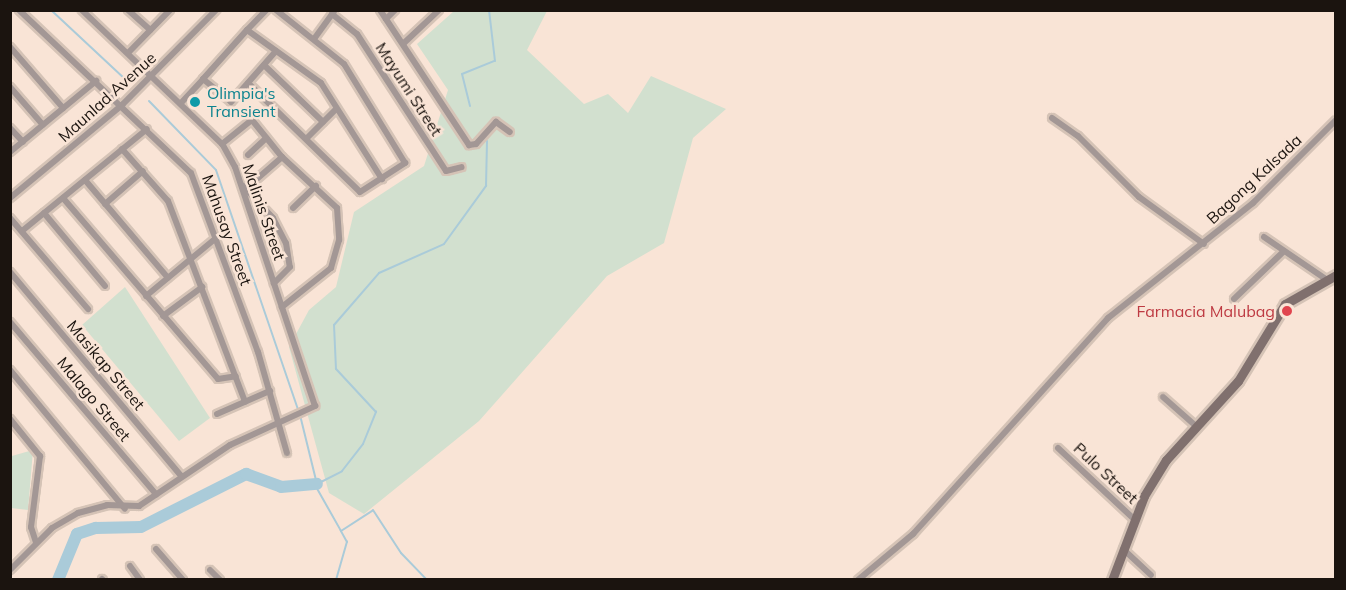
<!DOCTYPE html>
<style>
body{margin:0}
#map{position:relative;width:1346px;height:590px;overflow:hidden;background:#f9e4d6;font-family:Mulish,sans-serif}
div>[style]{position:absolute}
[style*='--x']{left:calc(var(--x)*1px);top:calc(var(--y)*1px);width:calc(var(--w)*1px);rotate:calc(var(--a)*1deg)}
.green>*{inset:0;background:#d2e0cf}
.stream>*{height:2px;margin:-1px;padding:0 1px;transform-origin:1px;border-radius:1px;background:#aacbd9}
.river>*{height:12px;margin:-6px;padding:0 6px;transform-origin:6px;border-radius:6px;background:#aacbd9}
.roads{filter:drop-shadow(2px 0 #d5c3b6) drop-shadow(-2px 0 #d5c3b6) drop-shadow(0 2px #d5c3b6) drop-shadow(0 -2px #d5c3b6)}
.minor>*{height:6px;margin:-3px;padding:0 3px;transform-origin:3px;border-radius:3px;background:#a39795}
.secondary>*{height:9px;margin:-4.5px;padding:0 4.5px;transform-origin:4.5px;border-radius:4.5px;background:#80706e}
.dots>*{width:16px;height:16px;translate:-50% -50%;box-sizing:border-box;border:3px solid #f9e4d6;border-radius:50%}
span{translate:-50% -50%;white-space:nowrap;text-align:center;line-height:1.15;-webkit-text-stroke:5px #f9e4d6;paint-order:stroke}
.street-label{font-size:16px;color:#1b140f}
.culture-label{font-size:16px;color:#0d838f}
.left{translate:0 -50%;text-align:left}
.health-label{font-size:16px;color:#be3a42}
.right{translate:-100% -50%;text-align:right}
.frame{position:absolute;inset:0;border:12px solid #1b140f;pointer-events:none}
</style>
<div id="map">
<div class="green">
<i style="clip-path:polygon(454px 11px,547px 11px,527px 50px,584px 104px,608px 94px,628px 113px,651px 76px,726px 109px,693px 138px,664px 243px,607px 276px,479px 421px,364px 514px,329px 493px,289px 347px,309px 310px,336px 287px,354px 212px,424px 166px,448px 90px,417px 44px)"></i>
<i style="clip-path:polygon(125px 287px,210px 418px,179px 441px,82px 325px)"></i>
<i style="clip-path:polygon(33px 450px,28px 510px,11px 508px,12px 456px)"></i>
</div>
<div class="stream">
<i style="--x:51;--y:10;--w:100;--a:43"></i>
<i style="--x:149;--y:101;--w:96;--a:45.8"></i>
<i style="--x:216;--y:170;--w:259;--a:71.1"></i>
<i style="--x:300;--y:415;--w:71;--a:76.2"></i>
<i style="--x:317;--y:484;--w:28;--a:-27"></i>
<i style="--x:342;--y:471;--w:34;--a:-52"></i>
<i style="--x:363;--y:444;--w:35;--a:-68"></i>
<i style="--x:376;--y:412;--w:59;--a:-132.9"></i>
<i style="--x:336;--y:369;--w:44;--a:-92.6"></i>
<i style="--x:334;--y:325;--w:69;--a:-49.1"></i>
<i style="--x:379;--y:273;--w:71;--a:-24"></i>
<i style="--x:444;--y:244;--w:72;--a:-54.1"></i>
<i style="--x:486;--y:186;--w:45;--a:-88.7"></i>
<i style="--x:470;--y:106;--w:33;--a:-104"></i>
<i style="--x:462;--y:74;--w:35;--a:-22"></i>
<i style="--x:495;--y:61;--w:51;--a:-96.7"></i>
<i style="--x:315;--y:485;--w:53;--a:60.5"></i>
<i style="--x:341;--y:531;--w:38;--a:-33"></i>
<i style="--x:373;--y:510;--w:51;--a:56.9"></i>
<i style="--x:401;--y:553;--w:37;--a:46"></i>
<i style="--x:336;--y:580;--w:40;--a:-74"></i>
<i style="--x:347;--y:542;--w:13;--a:-119"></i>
</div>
<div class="river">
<i style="--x:58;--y:580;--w:50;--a:-67.6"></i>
<i style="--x:77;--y:534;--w:20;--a:-18"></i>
<i style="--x:96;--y:528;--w:45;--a:-1.3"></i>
<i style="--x:141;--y:527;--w:118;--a:-26.8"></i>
<i style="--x:246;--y:474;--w:37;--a:20"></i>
<i style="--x:281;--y:487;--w:36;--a:-5"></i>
</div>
<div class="roads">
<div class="minor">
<i style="--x:19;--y:10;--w:237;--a:43.5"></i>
<i style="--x:191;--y:173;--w:191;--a:69.5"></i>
<i style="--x:258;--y:352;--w:105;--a:74"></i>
<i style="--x:128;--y:10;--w:30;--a:42"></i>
<i style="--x:380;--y:10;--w:162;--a:56.6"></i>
<i style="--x:469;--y:145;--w:7;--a:-8"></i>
<i style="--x:476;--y:144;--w:30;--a:-48"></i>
<i style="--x:496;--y:122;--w:17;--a:36"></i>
<i style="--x:332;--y:14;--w:32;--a:39"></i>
<i style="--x:357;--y:34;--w:163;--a:57"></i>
<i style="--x:446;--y:171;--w:16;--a:-14"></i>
<i style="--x:386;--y:19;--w:13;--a:-45"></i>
<i style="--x:247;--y:30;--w:28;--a:-46"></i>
<i style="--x:314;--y:39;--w:34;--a:-54"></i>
<i style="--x:404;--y:43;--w:48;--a:-43.3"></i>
<i style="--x:10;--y:47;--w:81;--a:49"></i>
<i style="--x:128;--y:53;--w:60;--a:-45.7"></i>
<i style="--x:264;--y:65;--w:82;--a:44"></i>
<i style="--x:203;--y:79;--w:66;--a:-48.1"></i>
<i style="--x:247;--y:30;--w:91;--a:35.6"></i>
<i style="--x:321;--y:83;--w:114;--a:57.6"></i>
<i style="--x:248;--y:83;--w:156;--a:44.2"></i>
<i style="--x:360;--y:192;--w:54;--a:-32.8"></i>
<i style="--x:405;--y:163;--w:116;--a:-121.6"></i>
<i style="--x:344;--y:64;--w:87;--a:-141.5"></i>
<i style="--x:10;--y:87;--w:50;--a:49"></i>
<i style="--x:181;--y:103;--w:33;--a:-47"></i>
<i style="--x:203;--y:79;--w:36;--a:39"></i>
<i style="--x:231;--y:102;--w:68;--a:-48.6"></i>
<i style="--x:1052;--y:118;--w:32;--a:35"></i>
<i style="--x:1078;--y:136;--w:86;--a:45"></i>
<i style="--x:1139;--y:197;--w:80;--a:35.9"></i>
<i style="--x:10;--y:128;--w:19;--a:47"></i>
<i style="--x:307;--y:138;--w:41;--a:-45"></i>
<i style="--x:222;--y:144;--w:38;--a:-39"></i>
<i style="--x:252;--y:120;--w:48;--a:51"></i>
<i style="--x:282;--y:157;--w:75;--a:42.8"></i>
<i style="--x:337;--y:208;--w:32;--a:86"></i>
<i style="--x:339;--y:240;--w:29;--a:106"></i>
<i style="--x:331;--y:268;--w:63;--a:141.5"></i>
<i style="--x:122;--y:149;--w:69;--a:48.5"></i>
<i style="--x:168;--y:201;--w:215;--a:69"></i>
<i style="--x:10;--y:152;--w:112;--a:-39.5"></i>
<i style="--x:248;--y:155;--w:25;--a:-43"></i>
<i style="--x:258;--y:178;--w:32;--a:-41"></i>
<i style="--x:85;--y:180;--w:128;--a:49.7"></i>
<i style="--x:243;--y:186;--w:44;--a:46.8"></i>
<i style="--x:273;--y:218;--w:28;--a:63"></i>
<i style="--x:286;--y:243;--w:24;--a:81"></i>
<i style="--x:290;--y:267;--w:23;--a:135"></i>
<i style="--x:10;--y:198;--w:146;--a:-39.7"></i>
<i style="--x:122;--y:105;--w:134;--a:-45.3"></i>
<i style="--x:63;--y:198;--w:238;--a:49.4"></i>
<i style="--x:218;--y:379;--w:18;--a:-9"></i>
<i style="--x:105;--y:204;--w:50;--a:-41"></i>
<i style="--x:293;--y:208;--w:32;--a:-44"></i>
<i style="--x:44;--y:213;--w:95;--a:50.1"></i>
<i style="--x:10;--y:218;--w:120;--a:49.4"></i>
<i style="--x:22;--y:231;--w:161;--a:-39.2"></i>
<i style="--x:1264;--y:237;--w:76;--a:34.3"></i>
<i style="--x:10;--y:272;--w:266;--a:50"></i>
<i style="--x:146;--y:296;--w:89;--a:-39.6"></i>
<i style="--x:1234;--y:299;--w:69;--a:-43.8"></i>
<i style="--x:163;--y:316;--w:49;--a:-36.6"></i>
<i style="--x:10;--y:322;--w:226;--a:49.7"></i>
<i style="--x:10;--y:370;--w:180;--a:50.4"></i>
<i style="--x:1163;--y:397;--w:45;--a:41.4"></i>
<i style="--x:217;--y:414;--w:58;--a:-23.5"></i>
<i style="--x:10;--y:419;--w:48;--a:51"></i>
<i style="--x:40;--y:456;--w:72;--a:97.2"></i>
<i style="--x:31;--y:527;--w:16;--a:72"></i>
<i style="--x:1058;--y:448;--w:104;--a:43.1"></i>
<i style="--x:156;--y:549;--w:41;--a:48.9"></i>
<i style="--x:1123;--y:549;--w:38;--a:43"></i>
<i style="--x:130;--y:566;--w:17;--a:54"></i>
<i style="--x:10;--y:570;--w:59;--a:-45"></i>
<i style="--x:52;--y:528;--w:30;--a:-30"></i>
<i style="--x:78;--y:513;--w:30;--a:-15"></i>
<i style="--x:107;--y:505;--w:32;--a:2"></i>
<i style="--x:139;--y:506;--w:110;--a:-33.8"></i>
<i style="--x:230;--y:445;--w:94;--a:-24.6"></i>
<i style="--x:315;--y:406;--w:252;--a:-108.5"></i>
<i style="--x:235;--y:167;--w:26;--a:-119"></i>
<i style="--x:222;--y:144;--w:194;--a:-136.3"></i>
<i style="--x:210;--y:570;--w:14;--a:45"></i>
<i style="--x:102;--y:579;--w:1;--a:45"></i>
<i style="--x:858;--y:580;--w:72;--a:-39.9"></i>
<i style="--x:913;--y:534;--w:291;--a:-47.9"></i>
<i style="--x:1108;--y:318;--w:185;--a:-38.4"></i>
<i style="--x:1253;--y:203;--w:117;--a:-45"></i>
</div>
<div class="secondary">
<i style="--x:1112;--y:580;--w:90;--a:-69.1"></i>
<i style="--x:1144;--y:496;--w:42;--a:-58.6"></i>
<i style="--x:1166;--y:460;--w:107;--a:-47.7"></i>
<i style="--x:1238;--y:381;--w:90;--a:-58.6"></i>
<i style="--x:1285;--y:304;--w:59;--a:-29.6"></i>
</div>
</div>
<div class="dots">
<i style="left:195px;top:102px;background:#0f9aa8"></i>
<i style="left:1287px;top:311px;background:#e0444e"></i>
</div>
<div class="street-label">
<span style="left:409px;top:89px;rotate:57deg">Mayumi Street</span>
<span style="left:107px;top:97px;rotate:-42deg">Maunlad Avenue</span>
<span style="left:1254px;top:179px;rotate:-43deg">Bagong Kalsada</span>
<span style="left:264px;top:212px;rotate:71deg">Malinis Street</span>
<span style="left:227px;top:230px;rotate:70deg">Mahusay Street</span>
<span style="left:106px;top:365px;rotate:50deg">Masikap Street</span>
<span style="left:94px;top:399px;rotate:50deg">Malago Street</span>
<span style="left:1106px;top:473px;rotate:43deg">Pulo Street</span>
</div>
<div class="culture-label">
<span class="left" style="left:207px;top:102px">Olimpia's<br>Transient</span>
</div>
<div class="health-label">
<span class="right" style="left:1275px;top:311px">Farmacia Malubag</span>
</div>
<div class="frame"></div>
</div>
